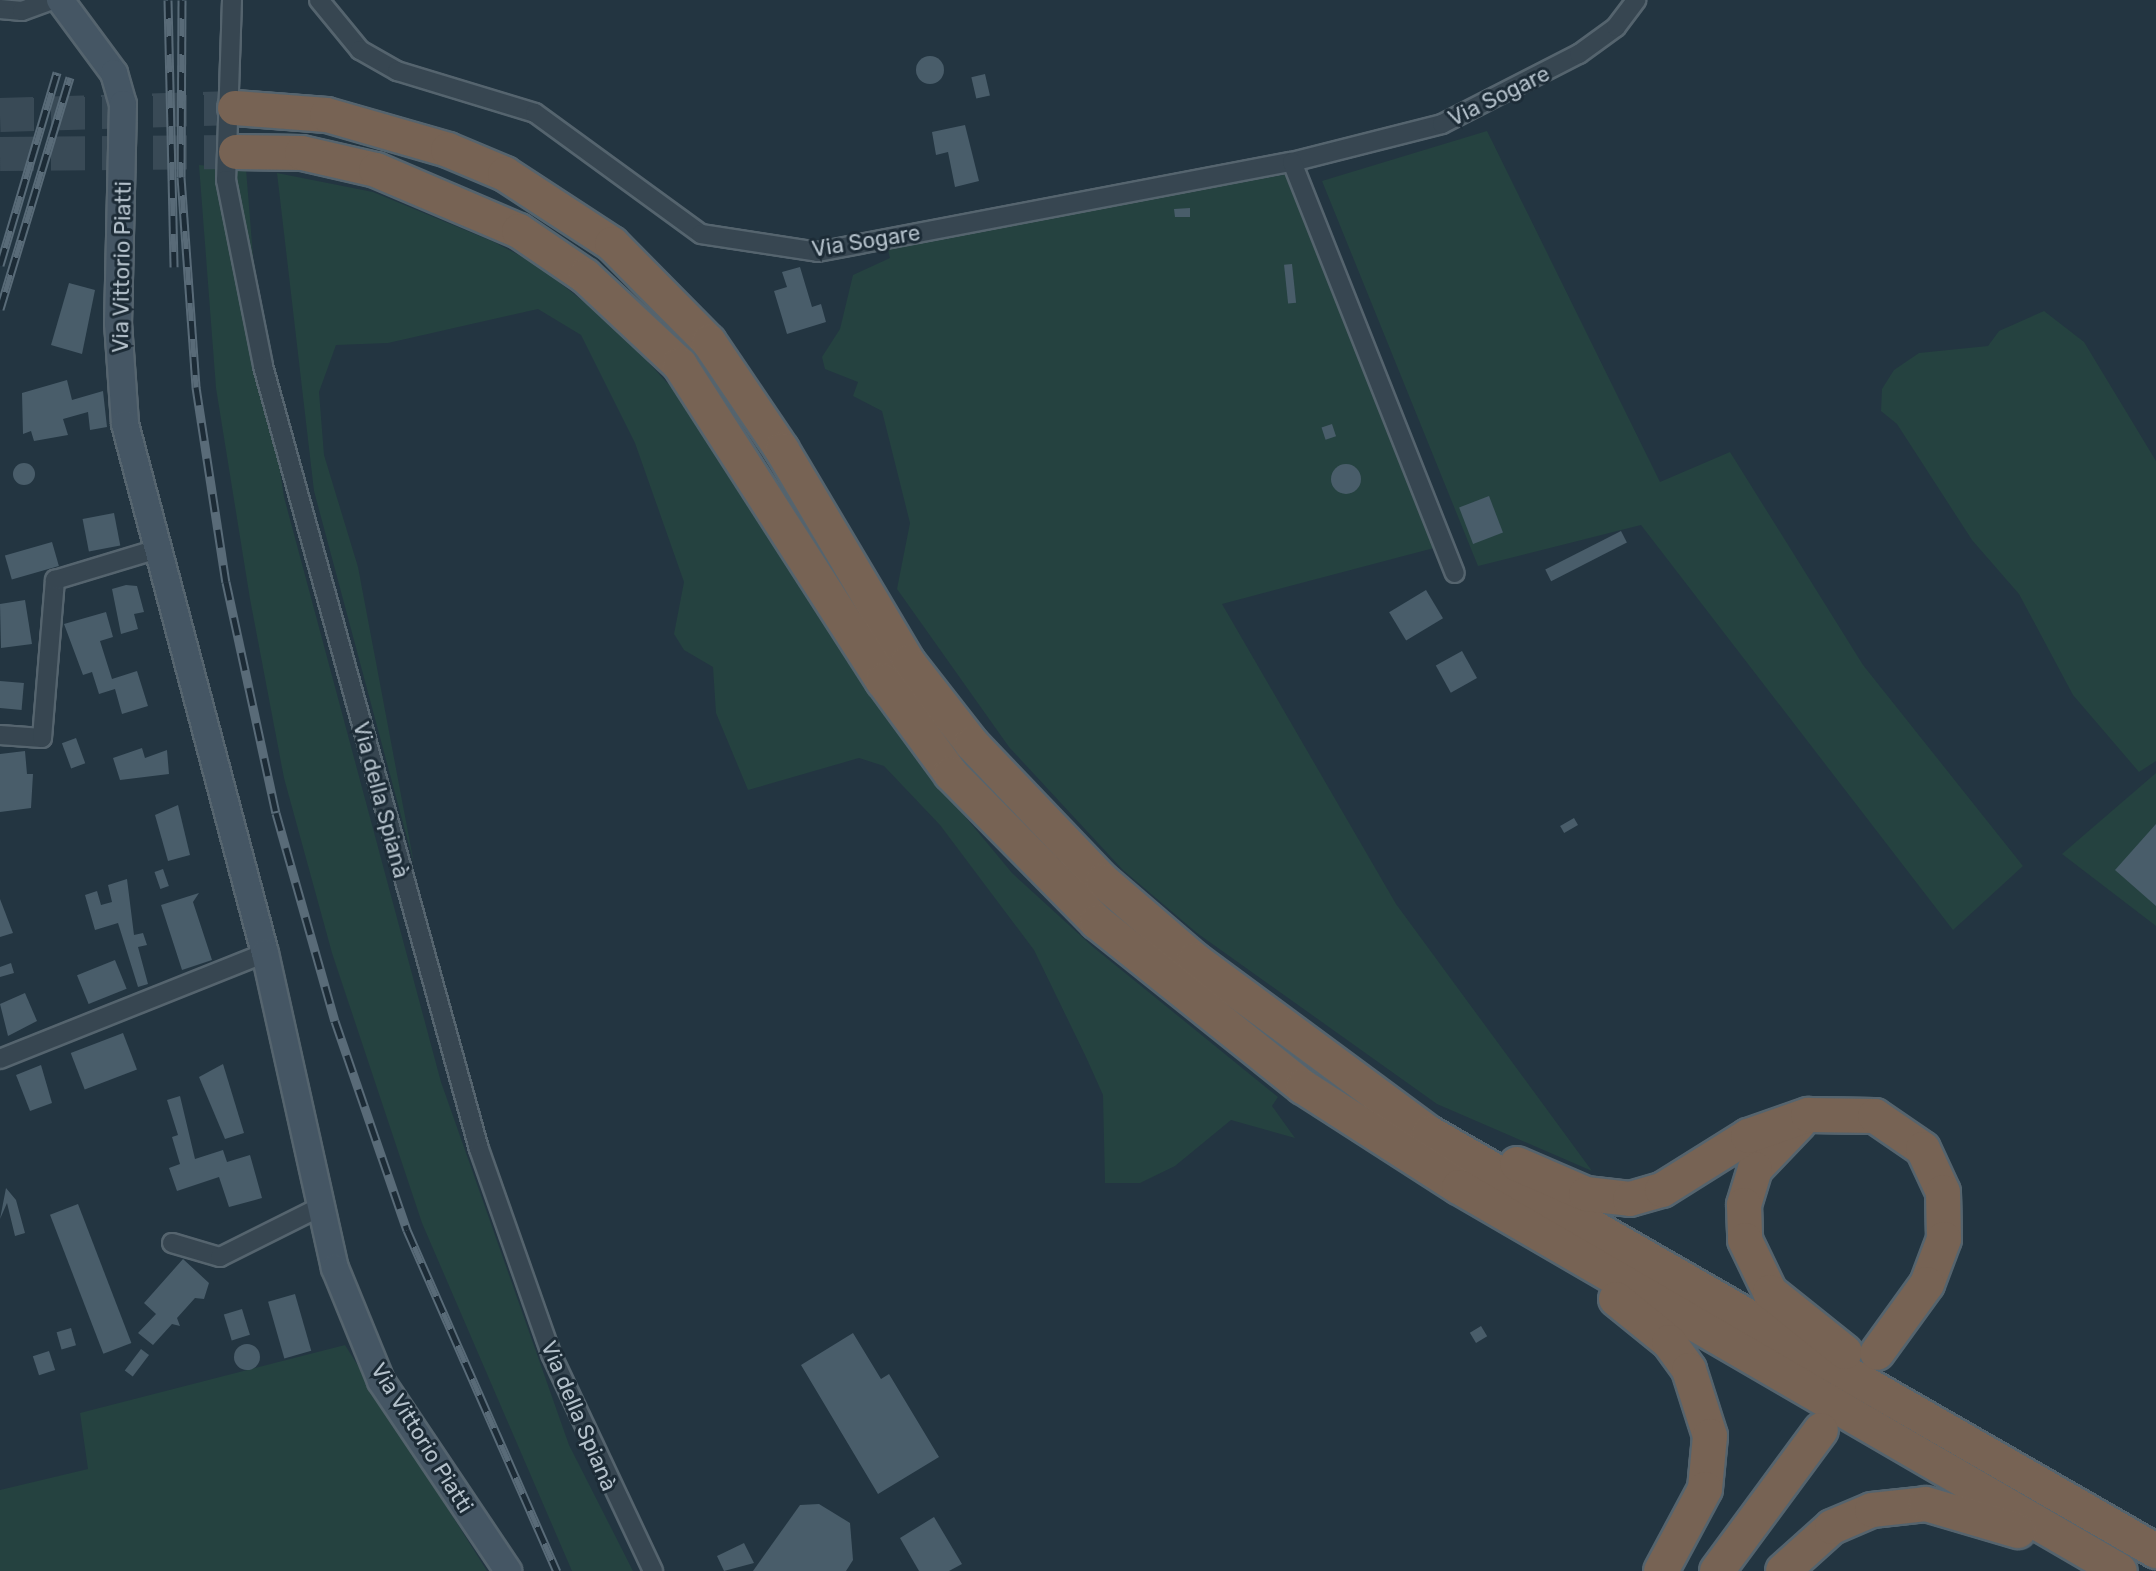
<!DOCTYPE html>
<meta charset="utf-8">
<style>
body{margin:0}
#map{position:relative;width:2156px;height:1571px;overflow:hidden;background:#233541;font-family:Rubik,sans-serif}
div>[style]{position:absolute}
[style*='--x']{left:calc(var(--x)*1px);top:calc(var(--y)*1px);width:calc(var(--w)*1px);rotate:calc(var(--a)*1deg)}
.green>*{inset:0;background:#254240}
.building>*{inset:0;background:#495d6a;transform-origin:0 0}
.round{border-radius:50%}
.highway-tunnel>*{height:34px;margin-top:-17px;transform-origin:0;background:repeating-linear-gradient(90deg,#394a56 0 34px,transparent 0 51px)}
.roads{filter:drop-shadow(2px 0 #55646e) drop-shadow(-2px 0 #55646e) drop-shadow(0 2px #55646e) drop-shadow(0 -2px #55646e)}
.street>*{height:18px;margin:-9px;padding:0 9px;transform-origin:9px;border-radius:9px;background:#374651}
.secondary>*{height:26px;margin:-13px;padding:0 13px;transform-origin:13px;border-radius:13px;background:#455664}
.highway>*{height:34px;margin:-17px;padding:0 17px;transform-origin:17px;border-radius:17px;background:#776354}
.rail>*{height:9px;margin-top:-4.5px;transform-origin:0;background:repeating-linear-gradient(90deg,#1c2b36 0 18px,#596b78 0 36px);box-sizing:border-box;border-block:2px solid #596b78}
span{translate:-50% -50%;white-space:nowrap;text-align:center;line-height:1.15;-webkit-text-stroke:6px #1c2b36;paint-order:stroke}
.street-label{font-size:22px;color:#b4c1cb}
</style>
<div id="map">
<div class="green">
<i style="clip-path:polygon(1487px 131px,1660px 482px,1730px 452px,1863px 665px,2023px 866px,1953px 930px,1641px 525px,1478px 566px,1322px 181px)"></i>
<i style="clip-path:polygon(199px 165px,246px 169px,260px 343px,284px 497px,441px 1082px,569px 1445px,633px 1571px,572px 1571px,422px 1223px,332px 953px,284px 778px,250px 599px,216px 388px)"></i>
<i style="clip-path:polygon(277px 173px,373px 192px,494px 242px,536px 264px,617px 328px,702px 421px,953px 802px,1012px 873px,1093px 947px,1278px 1097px,1272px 1106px,1295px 1138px,1231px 1120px,1175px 1166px,1140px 1183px,1105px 1183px,1103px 1095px,1086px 1057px,1034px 950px,940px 825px,884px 766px,859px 758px,748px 790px,716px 713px,713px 667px,684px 650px,674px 634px,684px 582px,635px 443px,581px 335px,538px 309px,388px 343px,336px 345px,319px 392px,324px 455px,358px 567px,414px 864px,314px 491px)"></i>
<i style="clip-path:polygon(1288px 174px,1434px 548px,1222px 604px,1396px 904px,1592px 1171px,1437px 1104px,1197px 933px,1123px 870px,1009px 747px,897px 589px,910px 523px,882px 411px,853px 396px,858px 382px,825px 369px,822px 357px,840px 329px,853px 275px,890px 258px,887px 246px)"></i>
<i style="clip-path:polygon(2044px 311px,2084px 342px,2156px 461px,2156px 761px,2139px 772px,2073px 695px,2019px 594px,1972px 540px,1897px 424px,1881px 411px,1882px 389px,1894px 370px,1919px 353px,1988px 346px,1999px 331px)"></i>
<i style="clip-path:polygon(2156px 773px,2156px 926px,2062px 854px)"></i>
<i style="clip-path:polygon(345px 1345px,487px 1571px,0 1571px,0 1490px,88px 1469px,80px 1413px)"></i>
</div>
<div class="building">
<i class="round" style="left:916px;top:56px;width:28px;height:28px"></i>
<i style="left:985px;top:74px;width:22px;height:14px;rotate:77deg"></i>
<i style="clip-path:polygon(965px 125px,979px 181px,955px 187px,948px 152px,936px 155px,932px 132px)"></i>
<i style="clip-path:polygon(1190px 208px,1190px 217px,1175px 217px,1174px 209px)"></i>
<i style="left:1292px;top:264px;width:39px;height:8px;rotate:84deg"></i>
<i style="clip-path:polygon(800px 267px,812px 307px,821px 304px,826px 322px,787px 334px,774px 291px,787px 287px,782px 272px)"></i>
<i style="clip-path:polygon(69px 283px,95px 290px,82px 354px,51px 345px)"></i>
<i style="clip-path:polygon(67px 380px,72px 400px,103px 391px,107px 427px,90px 430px,88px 412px,63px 419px,68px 435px,34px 441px,31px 431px,23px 434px,22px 393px)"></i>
<i style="left:1332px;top:424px;width:13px;height:11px;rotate:72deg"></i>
<i class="round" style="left:13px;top:463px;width:22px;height:22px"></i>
<i class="round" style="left:1331px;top:464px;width:30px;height:30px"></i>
<i style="left:1489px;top:496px;width:39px;height:32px;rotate:69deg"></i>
<i style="left:114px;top:513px;width:33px;height:32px;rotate:79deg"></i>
<i style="left:1621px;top:531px;width:13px;height:85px;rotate:63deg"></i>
<i style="left:52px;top:542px;width:25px;height:49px;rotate:74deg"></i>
<i style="clip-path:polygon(126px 585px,137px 586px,144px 612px,134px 614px,138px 629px,121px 634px,112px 589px)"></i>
<i style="left:1426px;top:590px;width:33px;height:43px;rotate:59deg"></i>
<i style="clip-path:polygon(25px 600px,32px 644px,1px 648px,0 604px)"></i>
<i style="clip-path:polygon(106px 612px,113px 637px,100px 641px,112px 679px,137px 671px,148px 706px,122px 714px,115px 689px,99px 694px,92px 672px,83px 675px,64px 624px)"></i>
<i style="left:1462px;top:651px;width:31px;height:30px;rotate:61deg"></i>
<i style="left:0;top:681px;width:24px;height:27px;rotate:5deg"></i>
<i style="left:76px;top:738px;width:27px;height:15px;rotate:70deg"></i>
<i style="clip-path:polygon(142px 748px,145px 758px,167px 750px,169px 774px,120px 780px,113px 758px)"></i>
<i style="clip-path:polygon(25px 751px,27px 774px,33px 774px,31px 808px,0 812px,0 754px)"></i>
<i style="clip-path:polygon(178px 805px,190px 855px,168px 861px,155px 815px)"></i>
<i style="left:1574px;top:818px;width:8px;height:16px;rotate:60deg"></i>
<i style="clip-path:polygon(2156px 824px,2156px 906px,2115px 870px)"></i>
<i style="left:163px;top:869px;width:18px;height:9px;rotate:71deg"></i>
<i style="clip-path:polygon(127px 879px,134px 935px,143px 933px,147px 945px,138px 947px,148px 984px,138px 987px,118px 923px,95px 930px,85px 895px,97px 891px,101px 905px,112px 902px,108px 885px)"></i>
<i style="clip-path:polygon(199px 893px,193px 902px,212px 960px,182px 970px,161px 905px)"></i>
<i style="clip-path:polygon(0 899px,13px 933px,0 937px)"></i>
<i style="left:115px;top:960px;width:31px;height:41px;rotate:68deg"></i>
<i style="clip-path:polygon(11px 963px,14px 973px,0 977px,0 967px)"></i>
<i style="clip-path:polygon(25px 993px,37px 1021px,8px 1036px,0 1004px)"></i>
<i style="left:123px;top:1033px;width:39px;height:56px;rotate:69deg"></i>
<i style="clip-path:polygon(223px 1064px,244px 1133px,225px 1139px,199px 1077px)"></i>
<i style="clip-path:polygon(41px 1065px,52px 1103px,30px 1111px,16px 1075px)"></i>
<i style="clip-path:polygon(180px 1096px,195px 1159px,223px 1150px,227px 1162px,250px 1155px,262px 1198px,229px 1207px,219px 1177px,177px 1191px,169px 1168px,180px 1164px,172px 1137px,178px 1135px,167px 1100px)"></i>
<i style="clip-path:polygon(6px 1188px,16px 1200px,25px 1233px,15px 1236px,7px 1203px,0 1219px)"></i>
<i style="left:78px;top:1204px;width:149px;height:30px;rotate:69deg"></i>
<i style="clip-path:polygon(183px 1259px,209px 1283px,204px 1299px,195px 1298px,177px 1318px,180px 1326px,172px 1324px,153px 1345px,138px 1333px,156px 1314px,144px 1303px)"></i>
<i style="left:295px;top:1294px;width:59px;height:28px;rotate:74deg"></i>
<i style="left:242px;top:1309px;width:27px;height:19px;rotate:73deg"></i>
<i style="left:1481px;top:1326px;width:12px;height:13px;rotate:59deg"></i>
<i style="left:71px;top:1328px;width:18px;height:15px;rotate:74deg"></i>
<i style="clip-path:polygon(853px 1333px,881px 1379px,889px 1374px,939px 1457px,878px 1494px,801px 1365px)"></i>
<i class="round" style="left:234px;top:1344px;width:26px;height:26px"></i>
<i style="left:141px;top:1349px;width:10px;height:27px;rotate:37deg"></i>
<i style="left:49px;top:1351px;width:20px;height:17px;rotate:72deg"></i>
<i style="clip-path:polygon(819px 1504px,850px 1523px,853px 1560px,846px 1571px,753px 1571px,800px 1505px)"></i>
<i style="clip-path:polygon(934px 1517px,962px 1564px,949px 1571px,919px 1571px,900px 1538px)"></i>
<i style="clip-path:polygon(744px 1543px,754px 1563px,724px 1571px,717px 1556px)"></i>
</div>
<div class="highway-tunnel">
<i style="--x:0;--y:115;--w:235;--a:-1.7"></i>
<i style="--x:0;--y:154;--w:236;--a:-0.5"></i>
</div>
<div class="roads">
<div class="street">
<i style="--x:232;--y:0;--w:180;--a:91.9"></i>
<i style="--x:226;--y:180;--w:190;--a:78.7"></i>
<i style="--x:263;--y:366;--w:812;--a:74.58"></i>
<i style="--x:479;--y:1149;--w:217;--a:70.6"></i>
<i style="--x:551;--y:1354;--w:240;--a:64.8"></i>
<i style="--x:319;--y:0;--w:65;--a:50.6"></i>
<i style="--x:360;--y:50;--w:43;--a:29.6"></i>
<i style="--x:397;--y:71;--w:144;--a:16.9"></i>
<i style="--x:535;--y:113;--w:205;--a:36.1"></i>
<i style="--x:701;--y:234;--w:118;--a:8.7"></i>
<i style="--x:818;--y:252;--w:482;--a:-10.8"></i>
<i style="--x:1292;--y:162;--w:155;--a:-14.2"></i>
<i style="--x:1442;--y:124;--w:154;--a:-27.1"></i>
<i style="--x:1579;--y:54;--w:46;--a:-36.1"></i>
<i style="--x:1616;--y:27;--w:34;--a:-53"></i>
<i style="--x:0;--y:9;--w:22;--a:5"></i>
<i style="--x:22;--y:11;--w:32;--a:-20"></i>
<i style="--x:1292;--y:162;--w:442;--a:68.4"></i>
<i style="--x:0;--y:735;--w:42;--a:4.1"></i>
<i style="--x:42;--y:738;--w:159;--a:-85.3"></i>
<i style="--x:55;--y:580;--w:108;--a:-16.8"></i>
<i style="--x:0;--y:1059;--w:285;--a:-21.8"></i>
<i style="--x:172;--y:1243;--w:50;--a:16.3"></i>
<i style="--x:220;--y:1257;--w:114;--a:-26.6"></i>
</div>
<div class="secondary">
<i style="--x:60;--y:0;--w:91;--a:53.5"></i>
<i style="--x:114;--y:73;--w:32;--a:74"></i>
<i style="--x:123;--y:104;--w:219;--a:91.3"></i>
<i style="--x:118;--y:323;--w:101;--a:86"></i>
<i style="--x:125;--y:424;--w:547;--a:75.18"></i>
<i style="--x:265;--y:953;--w:323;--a:77.5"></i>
<i style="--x:335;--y:1268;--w:122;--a:67.8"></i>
<i style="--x:381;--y:1381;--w:229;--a:56.2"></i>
</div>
<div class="highway">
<i style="--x:235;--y:108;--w:92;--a:4.4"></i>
<i style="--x:327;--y:115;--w:126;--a:16.1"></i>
<i style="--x:448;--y:150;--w:62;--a:22.8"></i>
<i style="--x:505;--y:174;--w:128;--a:33.2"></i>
<i style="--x:612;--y:244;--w:138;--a:45.3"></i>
<i style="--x:709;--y:342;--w:130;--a:55.9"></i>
<i style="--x:782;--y:450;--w:247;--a:59.3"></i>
<i style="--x:908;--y:662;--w:104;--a:52"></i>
<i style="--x:972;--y:744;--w:190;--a:46.3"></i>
<i style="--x:1103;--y:881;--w:121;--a:40.7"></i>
<i style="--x:1195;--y:960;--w:291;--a:36.5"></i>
<i style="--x:1429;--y:1133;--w:839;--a:29.9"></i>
<i style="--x:236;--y:152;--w:66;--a:0.9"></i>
<i style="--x:302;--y:153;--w:76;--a:12.9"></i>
<i style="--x:376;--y:170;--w:155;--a:23.1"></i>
<i style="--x:519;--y:231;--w:80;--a:34.3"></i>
<i style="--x:585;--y:276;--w:130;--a:43.1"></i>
<i style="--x:680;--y:365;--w:376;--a:57.3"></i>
<i style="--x:883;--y:681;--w:115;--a:53.8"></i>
<i style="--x:951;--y:774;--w:208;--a:45.4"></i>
<i style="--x:1097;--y:922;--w:264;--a:38.7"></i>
<i style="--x:1303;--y:1087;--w:185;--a:32.7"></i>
<i style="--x:1459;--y:1187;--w:764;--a:30.15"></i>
<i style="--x:1799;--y:1123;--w:64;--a:133.7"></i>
<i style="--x:1755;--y:1169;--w:38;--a:107"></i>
<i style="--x:1744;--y:1205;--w:35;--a:88"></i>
<i style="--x:1745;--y:1240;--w:58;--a:64.3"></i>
<i style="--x:1770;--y:1292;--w:96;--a:38.7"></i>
<i style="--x:1517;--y:1164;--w:75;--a:23.5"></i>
<i style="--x:1586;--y:1194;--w:44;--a:6.5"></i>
<i style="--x:1630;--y:1199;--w:33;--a:-16"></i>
<i style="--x:1662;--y:1190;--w:102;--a:-32.1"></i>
<i style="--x:1748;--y:1136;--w:64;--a:-19.3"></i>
<i style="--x:1808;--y:1115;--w:67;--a:0.9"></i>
<i style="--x:1875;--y:1116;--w:58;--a:34.5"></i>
<i style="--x:1923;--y:1149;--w:47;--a:65.1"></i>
<i style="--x:1943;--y:1192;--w:47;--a:88.8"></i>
<i style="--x:1944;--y:1239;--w:48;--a:110.7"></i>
<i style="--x:1927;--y:1284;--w:85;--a:125.9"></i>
<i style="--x:1616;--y:1299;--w:68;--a:39.1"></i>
<i style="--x:1669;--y:1342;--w:34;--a:54"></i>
<i style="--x:1689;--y:1370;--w:69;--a:72.3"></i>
<i style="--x:1710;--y:1436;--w:53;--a:95.4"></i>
<i style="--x:1705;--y:1489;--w:93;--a:118.2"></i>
<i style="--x:1717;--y:1571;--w:175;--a:-53.6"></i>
<i style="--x:1783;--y:1571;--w:66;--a:-41.9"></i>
<i style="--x:1832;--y:1527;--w:43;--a:-23"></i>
<i style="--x:1872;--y:1510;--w:54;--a:-6.3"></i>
<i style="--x:1926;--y:1504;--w:96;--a:16.4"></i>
</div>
</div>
<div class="rail">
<i style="--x:168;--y:0;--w:267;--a:88.7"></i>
<i style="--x:182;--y:0;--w:177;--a:90.3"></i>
<i style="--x:181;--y:177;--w:211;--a:85.9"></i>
<i style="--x:196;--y:387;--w:197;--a:81.3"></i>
<i style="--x:226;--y:582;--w:236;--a:77.8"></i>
<i style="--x:276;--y:813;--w:216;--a:74.2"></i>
<i style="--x:335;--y:1021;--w:221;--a:71"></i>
<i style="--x:407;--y:1230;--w:373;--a:66.3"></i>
<i style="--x:0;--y:265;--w:201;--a:-73.5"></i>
<i style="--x:0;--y:309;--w:242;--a:-73.2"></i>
</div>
<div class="street-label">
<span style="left:1499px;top:96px;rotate:-26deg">Via Sogare</span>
<span style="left:866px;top:241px;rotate:-9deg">Via Sogare</span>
<span style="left:122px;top:267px;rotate:-89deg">Via Vittorio Piatti</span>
<span style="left:381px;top:800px;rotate:75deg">Via della Spianà</span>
<span style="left:579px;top:1416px;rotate:67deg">Via della Spianà</span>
<span style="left:422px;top:1438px;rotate:58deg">Via Vittorio Piatti</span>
</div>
</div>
